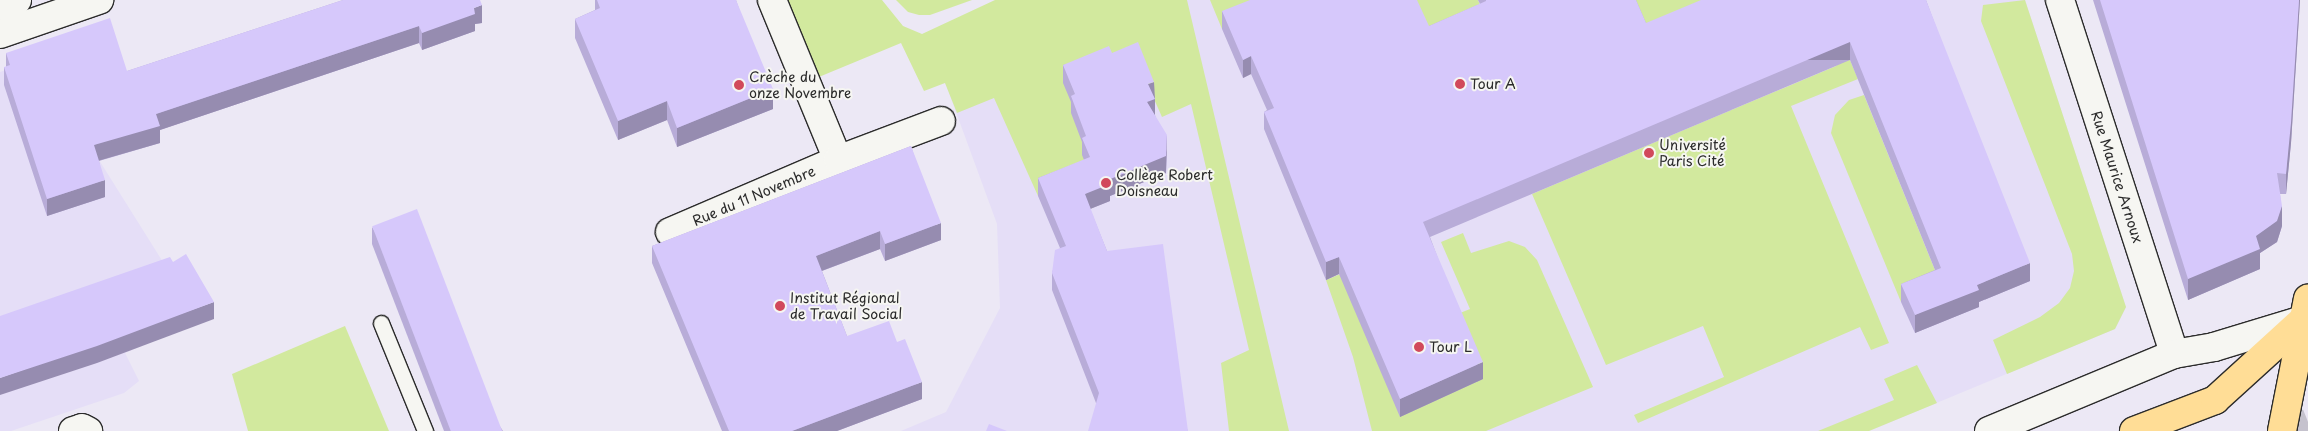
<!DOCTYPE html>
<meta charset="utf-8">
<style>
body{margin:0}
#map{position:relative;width:2308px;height:431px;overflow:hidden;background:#ece8f5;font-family:"Playpen Sans",sans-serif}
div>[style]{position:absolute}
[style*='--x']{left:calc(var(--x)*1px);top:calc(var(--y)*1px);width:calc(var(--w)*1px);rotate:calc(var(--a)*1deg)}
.built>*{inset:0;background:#e5def7}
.green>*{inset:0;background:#d2e99e}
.trunk-tunnel>*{height:28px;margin-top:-14px;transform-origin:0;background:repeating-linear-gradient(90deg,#c5c2cd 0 28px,transparent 0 42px)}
.roads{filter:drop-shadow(1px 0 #2b2b2b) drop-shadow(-1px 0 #2b2b2b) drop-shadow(0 1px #2b2b2b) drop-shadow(0 -1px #2b2b2b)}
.service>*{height:15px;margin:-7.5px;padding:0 7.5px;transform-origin:7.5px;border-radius:7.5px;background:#f6f6f2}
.minor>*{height:28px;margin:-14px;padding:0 14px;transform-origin:14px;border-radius:14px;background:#f6f6f2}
.tertiary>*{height:28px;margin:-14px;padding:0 14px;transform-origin:14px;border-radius:14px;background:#f6f6f2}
.primary>*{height:28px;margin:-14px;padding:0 14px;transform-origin:14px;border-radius:14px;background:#ffdd96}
.trunk>*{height:28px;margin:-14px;padding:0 14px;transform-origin:14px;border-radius:14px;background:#ffdd96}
.wall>*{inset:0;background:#b8acd8}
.shaded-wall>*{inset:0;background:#968cb0;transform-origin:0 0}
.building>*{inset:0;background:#d6c8fb;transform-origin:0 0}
.dots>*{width:14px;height:14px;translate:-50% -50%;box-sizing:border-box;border:2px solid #f6f6f2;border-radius:50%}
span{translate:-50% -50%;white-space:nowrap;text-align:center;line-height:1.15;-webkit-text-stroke:4px #f6f6f2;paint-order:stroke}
.poi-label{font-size:14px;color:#2b2b2b}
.left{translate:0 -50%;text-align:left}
.street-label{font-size:14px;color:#2b2b2b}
</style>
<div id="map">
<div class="built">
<i style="clip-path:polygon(1129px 0,2025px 0,2126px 307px,2115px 329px,1869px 431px,901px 431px,946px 412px,1000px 308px,997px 224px,945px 82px)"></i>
<i style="clip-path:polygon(60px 52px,94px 152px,173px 278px,213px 316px,125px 353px,139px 381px,124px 393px,11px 431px,0 431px,0 72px)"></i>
</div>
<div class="green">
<i style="clip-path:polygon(780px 0,882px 0,903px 26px,922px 34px,995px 0,1187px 0,1289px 431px,1229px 431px,1221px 363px,1249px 350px,1191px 104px,1162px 117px,1154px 99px,1075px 111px,1088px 153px,1087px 167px,1101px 204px,1072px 217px,1038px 196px,994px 98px,957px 113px,945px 83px,924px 91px,901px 43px,814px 79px)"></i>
<i style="clip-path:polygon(896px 0,972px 0,930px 15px,919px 15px,908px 12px)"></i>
<i style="clip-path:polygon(1210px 0,1292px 0,1222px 29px)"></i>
<i style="clip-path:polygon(1409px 0,1478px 0,1486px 19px,1429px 44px)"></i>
<i style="clip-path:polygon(1629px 0,1743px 0,1646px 41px)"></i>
<i style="clip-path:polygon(2025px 0,2126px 307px,2115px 329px,2007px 374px,1993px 340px,2040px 317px,2059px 303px,2070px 288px,2074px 271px,2072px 254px,1981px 21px,1983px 5px)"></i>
<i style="clip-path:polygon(1847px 53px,1858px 79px,1791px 106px,1889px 343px,1871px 350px,1860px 327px,1638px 423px,1634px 415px,1724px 377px,1703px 326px,1606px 365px,1532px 194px,1836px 66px)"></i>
<i style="clip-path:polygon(1864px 95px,1941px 285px,1901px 302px,1831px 133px,1835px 115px,1849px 100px)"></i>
<i style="clip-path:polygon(1463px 233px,1471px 253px,1509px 241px,1525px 247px,1537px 260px,1593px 387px,1486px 431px,1372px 431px,1353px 357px,1326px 280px,1409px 245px,1455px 315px,1470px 309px,1441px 242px)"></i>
<i style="clip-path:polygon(345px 326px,389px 431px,248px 431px,232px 374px)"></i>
<i style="clip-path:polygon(1917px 365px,1937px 403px,1869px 431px,1818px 431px,1894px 400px,1884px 379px)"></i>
</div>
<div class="trunk-tunnel">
<i style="--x:2288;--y:431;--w:22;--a:-22"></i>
</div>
<div class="roads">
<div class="service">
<i style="--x:381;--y:323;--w:117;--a:67.8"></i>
</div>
<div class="minor">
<i style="--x:772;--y:0;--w:173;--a:67.6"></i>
<i style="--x:0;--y:6;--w:18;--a:-19"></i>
<i style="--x:0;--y:34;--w:105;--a:-19"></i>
<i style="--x:670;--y:232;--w:183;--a:-23.2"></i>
<i style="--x:838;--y:160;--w:110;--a:-20.7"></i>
<i style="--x:73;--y:431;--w:9;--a:-18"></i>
<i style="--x:82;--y:428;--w:7;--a:27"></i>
</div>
<div class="tertiary">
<i style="--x:2060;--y:0;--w:372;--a:72.1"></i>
<i style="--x:1989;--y:431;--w:200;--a:-22.6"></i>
<i style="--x:2174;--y:354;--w:41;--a:-9.9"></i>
<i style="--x:2214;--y:347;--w:93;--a:-16.9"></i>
</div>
<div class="primary">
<i style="--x:2282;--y:431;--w:135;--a:-78.9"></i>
</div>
<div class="trunk">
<i style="--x:2134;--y:431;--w:87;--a:-20.9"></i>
<i style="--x:2215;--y:400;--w:119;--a:-42.3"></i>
</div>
</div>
<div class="wall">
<i style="clip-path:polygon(343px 0,482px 23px,475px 24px,475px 31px,422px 50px,419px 43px,160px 130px,160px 143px,99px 161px,105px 197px,47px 216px,4px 85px,4px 67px,6px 67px,6px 53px,127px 71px)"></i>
<i style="clip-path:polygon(595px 0,736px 0,773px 109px,677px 147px,667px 120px,618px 140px,575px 38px,575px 19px,595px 10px)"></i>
<i style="clip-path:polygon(1478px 0,1636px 0,1646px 23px,1926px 0,2030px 281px,1979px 302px,1979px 307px,1915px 333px,1901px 302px,1901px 284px,1935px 270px,1850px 60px,1430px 237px,1483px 379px,1400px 417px,1339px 274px,1326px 280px,1264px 129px,1264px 112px,1267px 110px,1251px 74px,1243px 78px,1222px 29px,1222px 11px,1429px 26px,1480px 4px)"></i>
<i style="clip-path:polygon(2093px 0,2300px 0,2291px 143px,2286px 194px,2280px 194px,2282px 226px,2277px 242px,2260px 253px,2260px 269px,2188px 300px)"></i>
<i style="clip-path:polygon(1112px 53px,1154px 97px,1155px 115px,1167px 152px,1166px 173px,1110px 196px,1110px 201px,1090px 209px,1107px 251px,1188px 431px,1096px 403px,1052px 290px,1052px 273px,1060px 248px,1038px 196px,1038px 178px,1084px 160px,1082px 155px,1082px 142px,1071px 113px,1071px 102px,1063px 83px,1063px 65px)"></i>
<i style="clip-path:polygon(911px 146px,941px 240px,885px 261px,880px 249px,822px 271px,847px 336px,897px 342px,922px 399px,837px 431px,722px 431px,652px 263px,652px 246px)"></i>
<i style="clip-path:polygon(372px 227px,503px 431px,444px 431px,372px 244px)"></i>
</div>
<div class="shaded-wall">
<i style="clip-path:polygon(2299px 0,2300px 0,2291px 143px,2286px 194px,2286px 174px)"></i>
<i style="clip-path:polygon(482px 5px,482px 23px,475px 24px,475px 31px,422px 50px,422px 33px,474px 8px)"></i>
<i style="clip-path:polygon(419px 26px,419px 43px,160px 130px,160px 143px,94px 162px,94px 145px,156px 114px)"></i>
<i style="left:1850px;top:42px;width:18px;height:463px;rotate:90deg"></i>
<i style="clip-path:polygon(1251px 56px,1251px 74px,1243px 78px,1243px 60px)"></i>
<i style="clip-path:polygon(1154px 82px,1155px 99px,1155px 116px,1147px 102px,1148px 84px)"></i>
<i style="clip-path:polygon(773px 89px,773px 109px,677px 147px,677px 128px)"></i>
<i style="clip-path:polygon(667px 101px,667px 120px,618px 140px,618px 121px)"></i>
<i style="clip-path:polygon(1167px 135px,1166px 173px,1110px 196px,1110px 201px,1085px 211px,1085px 194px,1108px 180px)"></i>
<i style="clip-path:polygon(105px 180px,105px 197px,47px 216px,47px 199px)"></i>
<i style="clip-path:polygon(2282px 206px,2282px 226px,2277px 242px,2260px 253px,2260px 269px,2188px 300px,2188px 279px)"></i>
<i style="clip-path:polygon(941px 223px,941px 240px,885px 261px,885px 244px)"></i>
<i style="clip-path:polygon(880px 231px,880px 249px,816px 273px,816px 256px)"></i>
<i style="clip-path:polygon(1339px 257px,1339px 274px,1326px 280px,1326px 262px)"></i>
<i style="clip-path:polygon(2030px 263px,2030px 281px,1979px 302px,1979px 307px,1915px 333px,1915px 315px,1977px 285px)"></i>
<i style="clip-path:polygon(214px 302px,214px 319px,97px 363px,0 395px,0 378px)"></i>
<i style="clip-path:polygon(1483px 362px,1483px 379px,1400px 417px,1400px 399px)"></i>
<i style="clip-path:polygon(922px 382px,922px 399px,837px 431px,792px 431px)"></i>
</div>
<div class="building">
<i style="clip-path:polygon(343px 0,480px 0,482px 5px,474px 8px,475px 14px,422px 33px,419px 26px,156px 114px,160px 126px,94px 145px,105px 180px,47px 199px,4px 67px,10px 65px,6px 53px,110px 18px,127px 71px)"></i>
<i style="clip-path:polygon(597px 0,736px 0,773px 89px,677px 128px,667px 101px,618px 121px,575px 19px,600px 8px)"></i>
<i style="clip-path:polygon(1250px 0,1417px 0,1429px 26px,1486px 1px,1486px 0,1636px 0,1646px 23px,1701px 0,1926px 0,2030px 263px,1977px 285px,1979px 290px,1915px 315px,1901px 284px,1941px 268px,1850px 42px,1423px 222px,1483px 362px,1400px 399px,1339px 257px,1326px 262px,1264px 112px,1274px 108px,1251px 56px,1243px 60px,1222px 11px)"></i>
<i style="clip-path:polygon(2100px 0,2299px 0,2291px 123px,2286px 174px,2277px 173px,2282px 206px,2277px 221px,2256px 236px,2260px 249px,2188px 279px)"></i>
<i style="clip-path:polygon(1138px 42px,1154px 82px,1148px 84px,1155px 99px,1147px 102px,1167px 135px,1166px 156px,1108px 180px,1110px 184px,1085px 194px,1107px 251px,1163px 244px,1188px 431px,1088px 431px,1099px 393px,1052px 273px,1055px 250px,1066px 246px,1038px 178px,1090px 157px,1082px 138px,1086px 136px,1071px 96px,1075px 94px,1063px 65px,1109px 46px,1112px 53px)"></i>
<i style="clip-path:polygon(911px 146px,941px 223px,885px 244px,880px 231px,816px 256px,847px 336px,889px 321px,897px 342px,905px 339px,922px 382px,792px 431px,729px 431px,652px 246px)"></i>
<i style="left:417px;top:209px;width:238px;height:48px;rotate:69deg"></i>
<i style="clip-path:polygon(186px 254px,214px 302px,97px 346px,0 378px,0 316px,170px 257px,173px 262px)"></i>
<i style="clip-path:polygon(989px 424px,1007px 431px,986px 431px)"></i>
</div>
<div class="dots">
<i style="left:1460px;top:84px;background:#d1495b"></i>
<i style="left:739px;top:85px;background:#d1495b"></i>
<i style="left:1649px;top:153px;background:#d1495b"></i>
<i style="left:1106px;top:183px;background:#d1495b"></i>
<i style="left:780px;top:306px;background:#d1495b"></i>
<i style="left:1419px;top:347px;background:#d1495b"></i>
</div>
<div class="poi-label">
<span class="left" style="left:749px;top:85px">Crèche du<br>onze Novembre</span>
<span class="left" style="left:1470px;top:84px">Tour A</span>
<span class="left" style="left:1659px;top:153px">Université<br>Paris Cité</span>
<span class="left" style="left:1116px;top:183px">Collège Robert<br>Doisneau</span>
<span class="left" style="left:790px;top:306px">Institut Régional<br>de Travail Social</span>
<span class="left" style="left:1429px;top:347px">Tour L</span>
</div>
<div class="street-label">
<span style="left:2117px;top:177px;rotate:72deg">Rue Maurice Arnoux</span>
<span style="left:754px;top:196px;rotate:-23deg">Rue du 11 Novembre</span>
</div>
</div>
